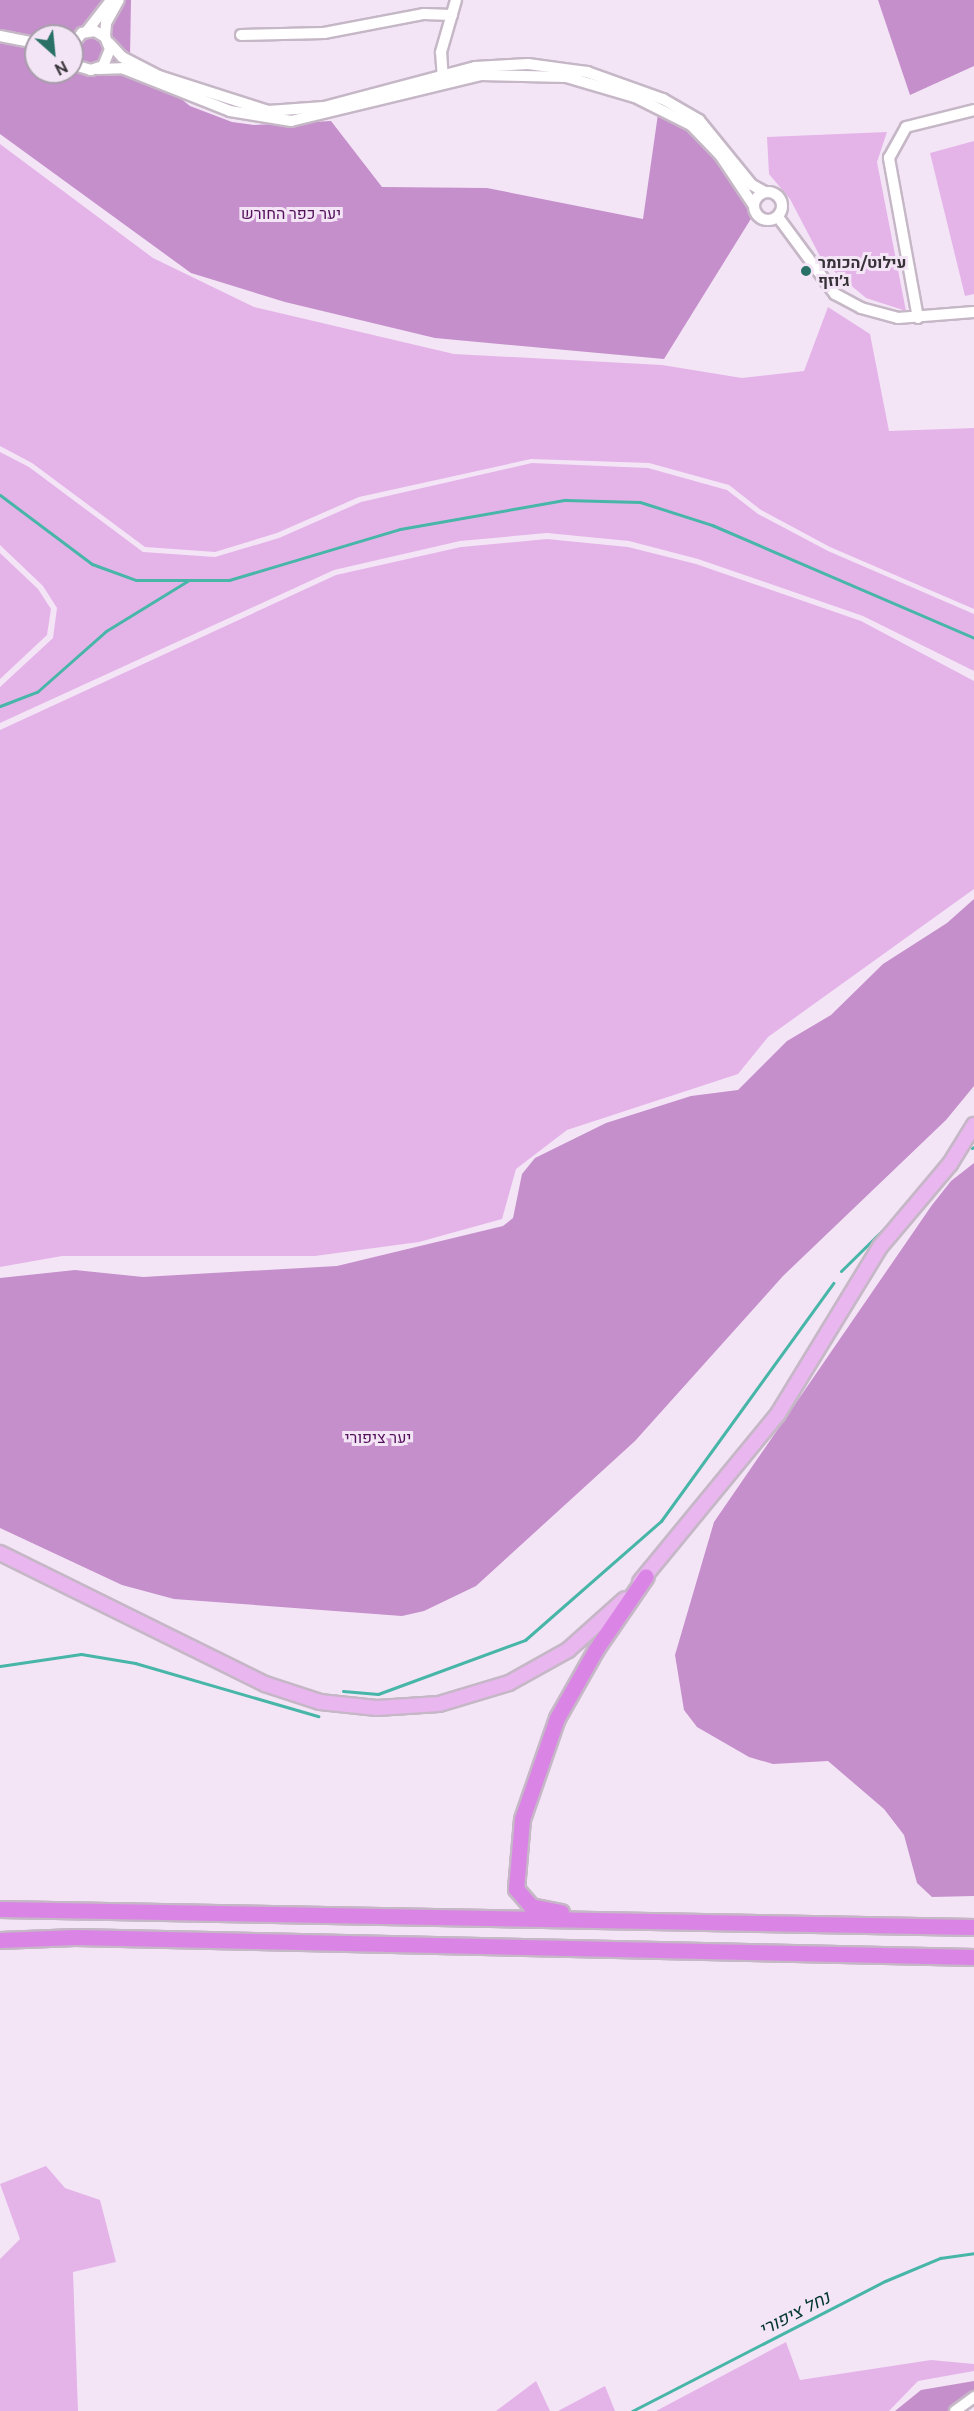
<!DOCTYPE html>
<meta charset="utf-8">
<style>
body{margin:0}
#map{position:relative;width:974px;height:2411px;overflow:hidden;background:#f4e5f6;font-family:Ubuntu,Heebo,sans-serif}
div>[style]{position:absolute}
[style*='--x']{left:calc(var(--x)*1px);top:calc(var(--y)*1px);width:calc(var(--w)*1px);rotate:calc(var(--a)*1deg)}
.green>*{inset:0;background:#e4b4e9}
.forest>*{inset:0;background:#c48fcb}
.stream>*{height:3px;margin:-1.5px;padding:0 1.5px;transform-origin:1.5px;border-radius:1.5px;background:#47b6a8}
.roads{filter:drop-shadow(2px 0 #c6b7c7) drop-shadow(-2px 0 #c6b7c7) drop-shadow(0 2px #c6b7c7) drop-shadow(0 -2px #c6b7c7)}
.minor>*{height:10px;margin:-5px;padding:0 5px;transform-origin:5px;border-radius:5px;background:#fff}
.minor>.ring{margin:-5px;padding:0;box-sizing:content-box;background:none;border:10px solid #fff;border-radius:50%}
.major>*{height:14px;margin:-7px;padding:0 7px;transform-origin:7px;border-radius:7px;background:#e9b6ef}
.highway>*{height:15px;margin:-7.5px;padding:0 7.5px;transform-origin:7.5px;border-radius:7.5px;background:#da85e5}
.dots>*{width:16px;height:16px;translate:-50% -50%;box-sizing:border-box;border:3px solid #f4e5f6;border-radius:50%}
span{translate:-50% -50%;white-space:nowrap;text-align:center;line-height:1.15;-webkit-text-stroke:6px #f4e5f6;paint-order:stroke}
.park-label{font-size:16px;color:#53125b}
.poi-label{font-size:16px;color:#373238;font-weight:700}
.left{translate:0 -50%;text-align:left}
.water-label{font-size:18px;color:#00352f;font-style:italic}
.north{position:absolute;left:24px;top:24px;width:60px;height:60px;box-sizing:border-box;background:#f4e5f6;border:2px solid #a89daa;border-radius:50%;rotate:153deg;font-size:16px;font-weight:700;line-height:24px;text-align:center;color:#373238}
.north::after{content:'';display:block;margin:auto;width:21px;height:27px;background:#297067;clip-path:polygon(50% 0,100% 100%,50% 72%,0 100%)}
</style>
<div id="map">
<div class="green">
<i style="clip-path:polygon(887px 132px,877px 162px,906px 311px,866px 298px,823px 262px,790px 199px,769px 174px,767px 137px)"></i>
<i style="clip-path:polygon(974px 141px,974px 294px,965px 296px,930px 153px)"></i>
<i style="clip-path:polygon(0 144px,153px 258px,254px 307px,454px 354px,662px 365px,742px 378px,804px 371px,828px 307px,870px 334px,889px 431px,974px 428px,974px 609px,830px 547px,761px 510px,729px 485px,649px 463px,531px 459px,359px 497px,277px 533px,215px 552px,145px 547px,32px 463px,0 446px)"></i>
<i style="clip-path:polygon(0 452px,29px 467px,143px 552px,215px 557px,279px 538px,361px 502px,532px 463px,648px 468px,727px 490px,758px 514px,828px 551px,974px 614px,974px 671px,863px 616px,698px 559px,629px 541px,547px 533px,460px 541px,334px 570px,0 723px,0 687px,53px 638px,57px 608px,43px 586px,0 545px)"></i>
<i style="clip-path:polygon(547px 539px,628px 547px,696px 564px,861px 621px,974px 681px,974px 889px,768px 1037px,738px 1074px,567px 1130px,516px 1169px,502px 1219px,419px 1242px,315px 1256px,62px 1256px,0 1267px,0 730px,336px 575px,461px 547px)"></i>
<i style="clip-path:polygon(0 553px,38px 589px,51px 609px,47px 635px,0 679px)"></i>
<i style="clip-path:polygon(46px 2166px,65px 2188px,100px 2200px,116px 2262px,73px 2272px,78px 2411px,0 2411px,0 2259px,20px 2239px,0 2184px)"></i>
<i style="clip-path:polygon(786px 2342px,800px 2380px,931px 2360px,974px 2364px,974px 2371px,918px 2381px,889px 2411px,656px 2411px)"></i>
<i style="clip-path:polygon(536px 2381px,550px 2411px,496px 2411px)"></i>
<i style="clip-path:polygon(605px 2386px,615px 2411px,558px 2411px)"></i>
</div>
<div class="forest">
<i style="clip-path:polygon(evenodd,0 0,131px 0,130px 58px,190px 106px,232px 122px,254px 125px,331px 121px,382px 187px,487px 188px,643px 219px,658px 114px,695px 135px,757px 209px,664px 359px,435px 338px,285px 302px,191px 273px,0 134px,0 0,36px 36px,72px 36px,72px 72px,36px 72px,36px 36px)"></i>
<i style="clip-path:polygon(878px 0,974px 0,974px 66px,910px 95px)"></i>
<i style="clip-path:polygon(974px 899px,974px 1086px,946px 1120px,783px 1276px,635px 1441px,476px 1586px,424px 1611px,402px 1616px,174px 1599px,122px 1585px,0 1528px,0 1278px,75px 1270px,143px 1277px,337px 1266px,503px 1226px,513px 1218px,522px 1174px,535px 1158px,606px 1123px,691px 1096px,738px 1090px,787px 1041px,831px 1015px,883px 964px,947px 923px)"></i>
<i style="clip-path:polygon(974px 1163px,974px 1896px,932px 1897px,917px 1883px,904px 1835px,884px 1809px,828px 1761px,773px 1764px,749px 1757px,697px 1727px,684px 1710px,675px 1655px,714px 1522px,932px 1205px,951px 1181px)"></i>
<i style="clip-path:polygon(974px 2381px,974px 2397px,956px 2411px,895px 2411px,921px 2390px)"></i>
</div>
<div class="stream">
<i style="--x:0;--y:495;--w:115;--a:36.9"></i>
<i style="--x:92;--y:564;--w:47;--a:20"></i>
<i style="--x:136;--y:580;--w:93;--a:0"></i>
<i style="--x:229;--y:580;--w:178;--a:-16.6"></i>
<i style="--x:400;--y:529;--w:168;--a:-10"></i>
<i style="--x:565;--y:500;--w:75;--a:1.5"></i>
<i style="--x:640;--y:502;--w:76;--a:17.7"></i>
<i style="--x:712;--y:525;--w:285;--a:23.3"></i>
<i style="--x:0;--y:706;--w:40;--a:-21"></i>
<i style="--x:37;--y:692;--w:92;--a:-41.5"></i>
<i style="--x:106;--y:631;--w:97;--a:-31.6"></i>
<i style="--x:972;--y:1148;--w:2;--a:-27"></i>
<i style="--x:841;--y:1271;--w:83;--a:-44.5"></i>
<i style="--x:0;--y:1666;--w:82;--a:-8.4"></i>
<i style="--x:81;--y:1654;--w:55;--a:9.5"></i>
<i style="--x:135;--y:1663;--w:191;--a:16.2"></i>
<i style="--x:343;--y:1691;--w:35;--a:5"></i>
<i style="--x:378;--y:1694;--w:157;--a:-20.2"></i>
<i style="--x:525;--y:1640;--w:181;--a:-41.2"></i>
<i style="--x:661;--y:1521;--w:294;--a:-54.1"></i>
<i style="--x:632;--y:2411;--w:284;--a:-27.2"></i>
<i style="--x:885;--y:2281;--w:60;--a:-22.7"></i>
<i style="--x:940;--y:2258;--w:34;--a:-8"></i>
</div>
<div class="roads">
<div class="minor">
<i style="--x:87;--y:31;--w:37;--a:-52"></i>
<i style="--x:241;--y:35;--w:83;--a:-1.4"></i>
<i style="--x:324;--y:33;--w:102;--a:-10.8"></i>
<i style="--x:424;--y:14;--w:28;--a:2"></i>
<i style="--x:0;--y:36;--w:37;--a:11"></i>
<i style="--x:105;--y:37;--w:14;--a:-86"></i>
<i style="--x:106;--y:23;--w:26;--a:-61"></i>
<i style="--x:109;--y:43;--w:19;--a:47"></i>
<i style="--x:122;--y:57;--w:42;--a:27.2"></i>
<i style="--x:159;--y:76;--w:114;--a:17.8"></i>
<i style="--x:268;--y:111;--w:56;--a:-4.1"></i>
<i style="--x:324;--y:107;--w:156;--a:-14.8"></i>
<i style="--x:475;--y:67;--w:53;--a:-3.2"></i>
<i style="--x:528;--y:64;--w:60;--a:7.7"></i>
<i style="--x:587;--y:72;--w:81;--a:19.6"></i>
<i style="--x:663;--y:99;--w:42;--a:30.3"></i>
<i style="--x:699;--y:120;--w:84;--a:50.8"></i>
<i style="--x:752;--y:185;--w:15;--a:28"></i>
<i style="--x:72;--y:45;--w:16;--a:-50"></i>
<i style="--x:82;--y:33;--w:13;--a:-9"></i>
<i style="--x:95;--y:31;--w:12;--a:31"></i>
<i style="--x:105;--y:37;--w:13;--a:67"></i>
<i style="--x:110;--y:49;--w:18;--a:112"></i>
<i style="--x:103;--y:66;--w:13;--a:162"></i>
<i style="--x:91;--y:70;--w:14;--a:-163"></i>
<i style="--x:78;--y:66;--w:12;--a:-121"></i>
<i style="--x:98;--y:69;--w:24;--a:-2"></i>
<i style="--x:122;--y:68;--w:116;--a:21.7"></i>
<i style="--x:230;--y:111;--w:62;--a:9.3"></i>
<i style="--x:291;--y:121;--w:195;--a:-13.6"></i>
<i style="--x:481;--y:75;--w:85;--a:1.3"></i>
<i style="--x:566;--y:77;--w:72;--a:16.2"></i>
<i style="--x:635;--y:97;--w:63;--a:26.6"></i>
<i style="--x:691;--y:125;--w:42;--a:46"></i>
<i style="--x:720;--y:155;--w:61;--a:56.3"></i>
<i style="--x:443;--y:80;--w:28;--a:-94"></i>
<i style="--x:441;--y:52;--w:54;--a:-73.9"></i>
<i class="ring" style="left:754px;top:192px;width:18px;height:18px"></i>
<i style="--x:778;--y:217;--w:96;--a:53.5"></i>
<i style="--x:835;--y:294;--w:30;--a:28"></i>
<i style="--x:861;--y:308;--w:38;--a:15"></i>
<i style="--x:898;--y:318;--w:76;--a:-4.5"></i>
<i style="--x:918;--y:318;--w:163;--a:-100.3"></i>
<i style="--x:889;--y:158;--w:35;--a:-61"></i>
<i style="--x:906;--y:127;--w:70;--a:-14"></i>
<i style="--x:955;--y:2411;--w:24;--a:-36"></i>
</div>
<div class="major">
<i style="--x:0;--y:1553;--w:296;--a:26.3"></i>
<i style="--x:265;--y:1684;--w:58;--a:18.1"></i>
<i style="--x:320;--y:1702;--w:57;--a:6"></i>
<i style="--x:377;--y:1708;--w:62;--a:-3.7"></i>
<i style="--x:439;--y:1704;--w:73;--a:-16.7"></i>
<i style="--x:509;--y:1683;--w:68;--a:-29.2"></i>
<i style="--x:568;--y:1650;--w:76;--a:-41.8"></i>
<i style="--x:640;--y:1582;--w:217;--a:-50.6"></i>
<i style="--x:778;--y:1414;--w:196;--a:-58.6"></i>
<i style="--x:880;--y:1247;--w:109;--a:-49.9"></i>
<i style="--x:950;--y:1164;--w:46;--a:-58.4"></i>
</div>
<div class="highway">
<i style="--x:0;--y:1909;--w:974;--a:1.06"></i>
<i style="--x:561;--y:1912;--w:31;--a:-169"></i>
<i style="--x:531;--y:1906;--w:23;--a:-131"></i>
<i style="--x:516;--y:1889;--w:70;--a:-85.1"></i>
<i style="--x:522;--y:1819;--w:107;--a:-70.9"></i>
<i style="--x:557;--y:1718;--w:79;--a:-60.5"></i>
<i style="--x:596;--y:1649;--w:88;--a:-55.6"></i>
<i style="--x:0;--y:1940;--w:75;--a:-2.3"></i>
<i style="--x:75;--y:1937;--w:899;--a:1.27"></i>
</div>
</div>
<div class="dots">
<i style="left:806px;top:271px;background:#297067"></i>
</div>
<div class="park-label">
<span style="left:291px;top:213px">יער כפר החורש</span>
<span style="left:378px;top:1437px">יער ציפורי</span>
</div>
<div class="poi-label">
<span class="left" style="left:818px;top:271px">עילוט/הכומר<br>ג׳וזף</span>
</div>
<div class="water-label">
<span style="left:794px;top:2313px;rotate:-27deg">נחל ציפורי</span>
</div>
<div class="north">N</div>
</div>
